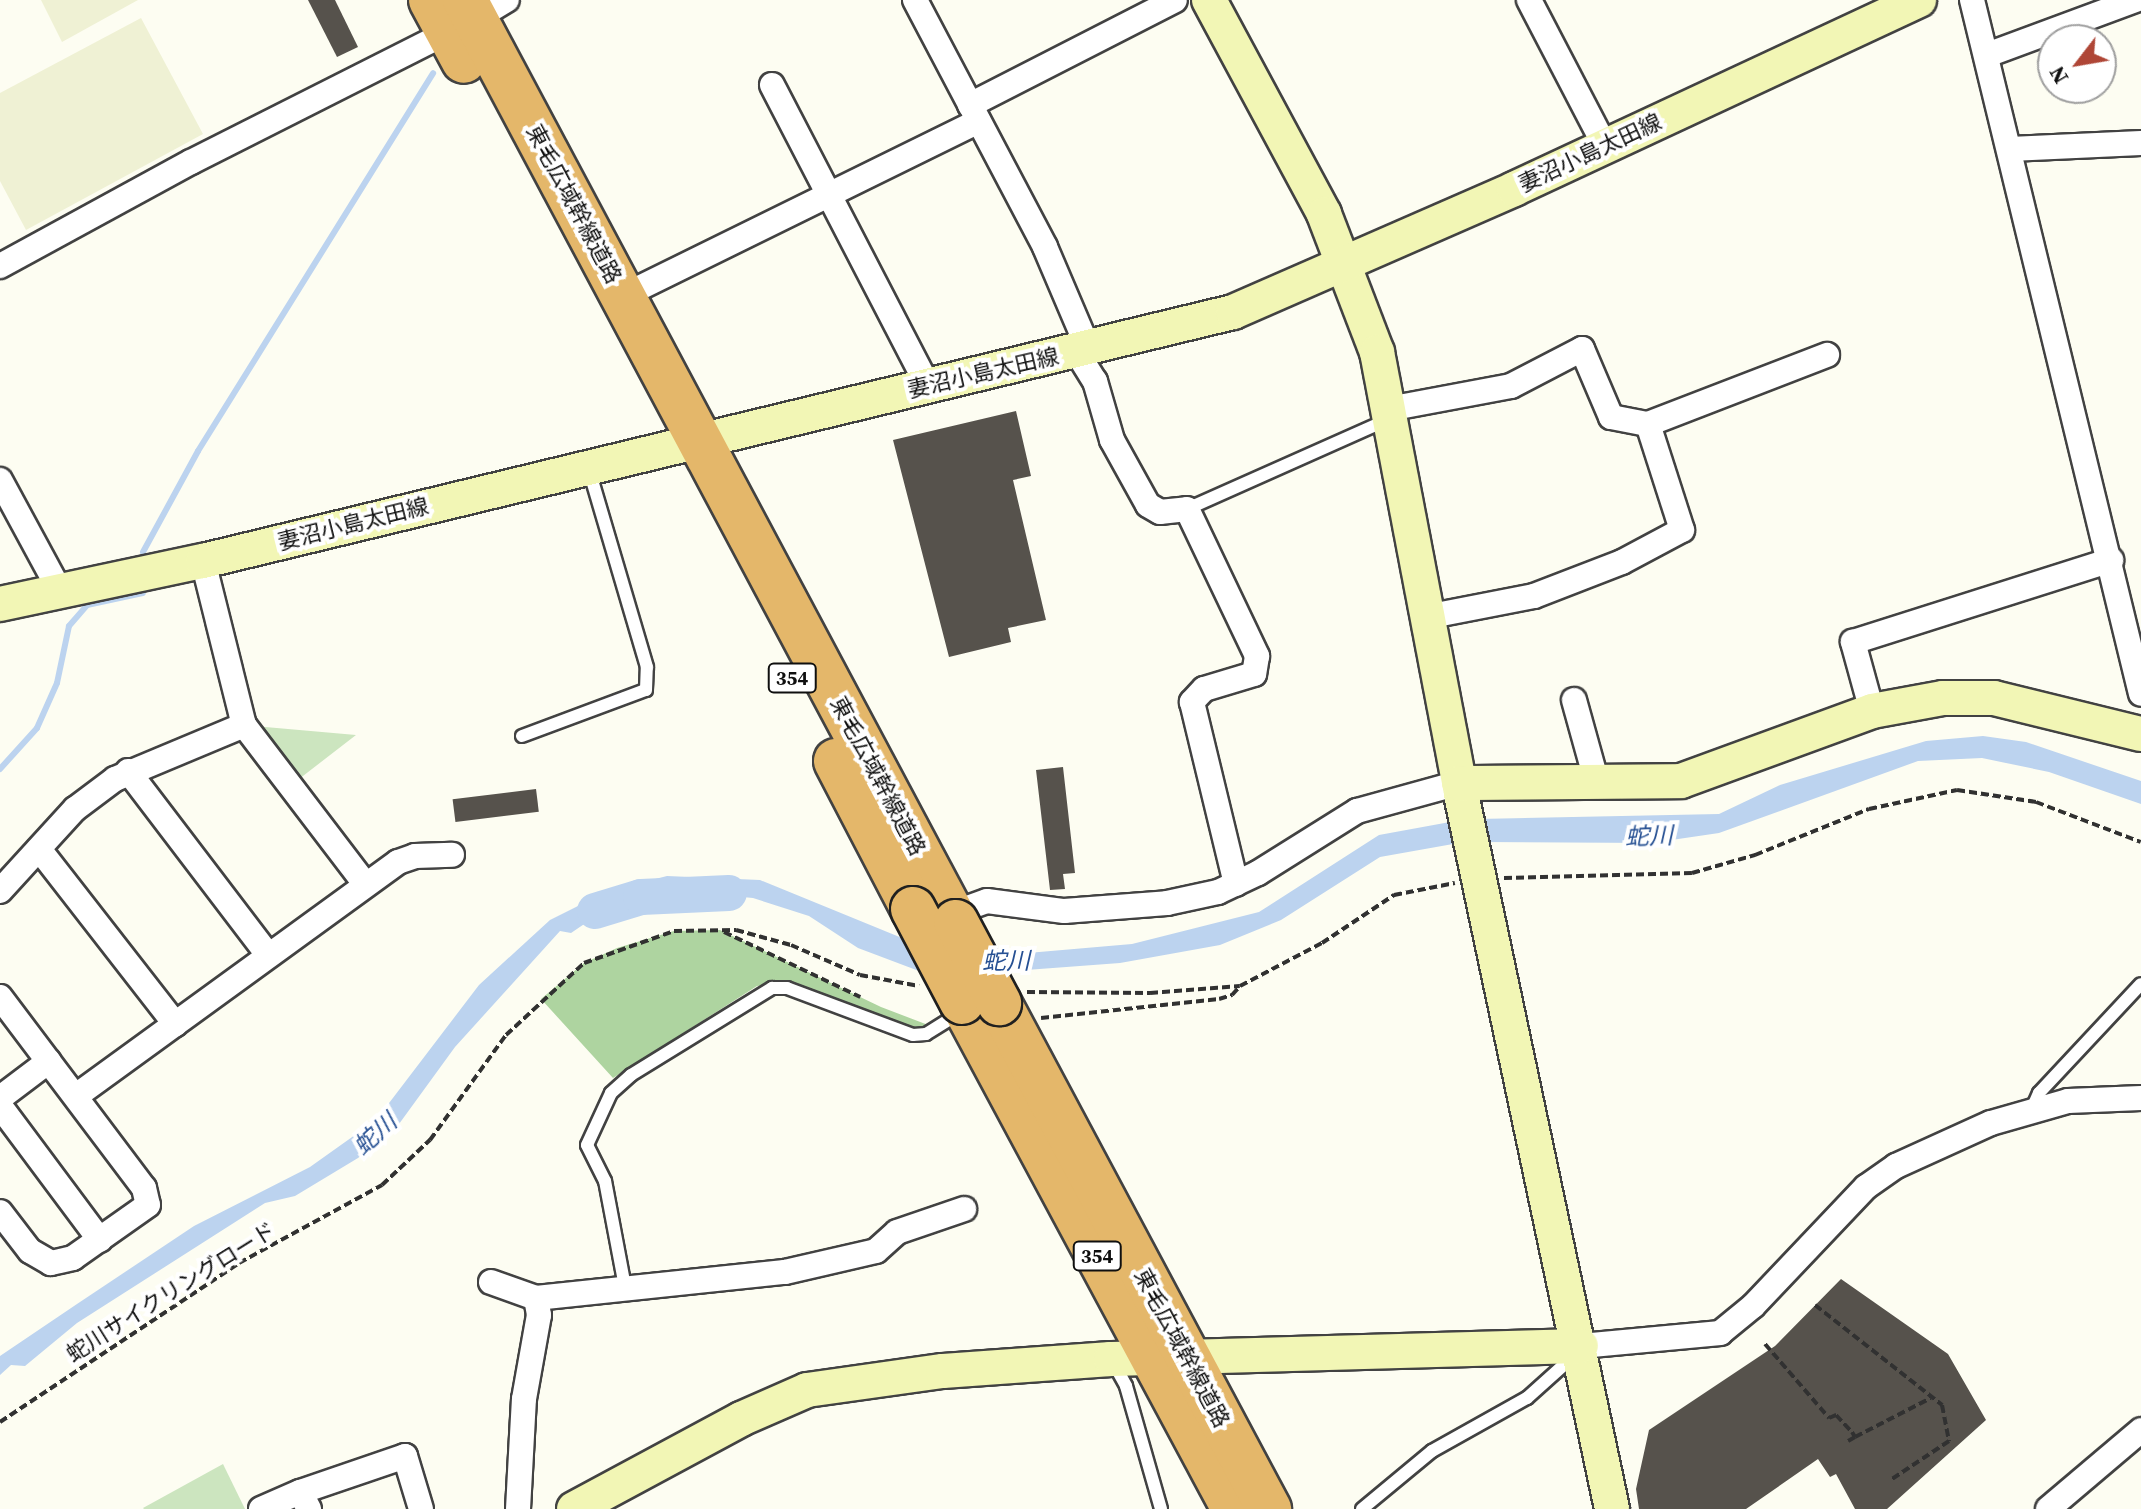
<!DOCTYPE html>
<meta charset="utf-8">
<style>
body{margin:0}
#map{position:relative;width:2141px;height:1509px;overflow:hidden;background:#fdfdf2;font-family:"Source Serif 4","Noto Sans JP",serif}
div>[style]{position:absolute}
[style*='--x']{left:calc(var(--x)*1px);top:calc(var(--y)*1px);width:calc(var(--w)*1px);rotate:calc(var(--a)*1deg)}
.farmland>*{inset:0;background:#eff1d4}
.green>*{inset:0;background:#cce5bf}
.forest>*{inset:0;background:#aed4a0}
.water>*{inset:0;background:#bcd3ef}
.stream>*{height:6px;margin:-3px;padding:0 3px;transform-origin:3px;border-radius:3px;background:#bcd3ef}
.river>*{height:36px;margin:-18px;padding:0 18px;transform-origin:18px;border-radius:18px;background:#bcd3ef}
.building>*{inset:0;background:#56524c;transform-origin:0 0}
.path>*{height:4px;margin-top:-2px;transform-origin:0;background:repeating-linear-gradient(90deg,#313131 0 8px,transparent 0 12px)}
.roads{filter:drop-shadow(2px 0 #424242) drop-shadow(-2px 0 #424242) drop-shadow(0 2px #424242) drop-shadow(0 -2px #424242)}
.lane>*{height:12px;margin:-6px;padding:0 6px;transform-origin:6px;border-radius:6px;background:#fff}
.street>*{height:24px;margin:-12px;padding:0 12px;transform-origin:12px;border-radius:12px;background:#fff}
.secondary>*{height:34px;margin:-17px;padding:0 17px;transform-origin:17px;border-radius:17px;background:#f2f6b5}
.highway>*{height:44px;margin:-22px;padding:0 22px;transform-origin:22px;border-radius:22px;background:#e4b76a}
.bridges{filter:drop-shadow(2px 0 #202020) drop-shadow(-2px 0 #202020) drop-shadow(0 2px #202020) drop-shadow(0 -2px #202020)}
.highway-bridge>*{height:44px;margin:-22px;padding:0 22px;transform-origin:22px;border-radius:22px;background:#e4b76a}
span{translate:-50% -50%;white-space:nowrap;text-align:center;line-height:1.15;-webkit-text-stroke:8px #fff;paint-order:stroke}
.shield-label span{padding:2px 6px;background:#fff;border:2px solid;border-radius:6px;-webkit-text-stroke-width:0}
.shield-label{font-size:20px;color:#0f0f0f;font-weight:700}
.street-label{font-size:22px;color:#0f0f0f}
.water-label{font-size:24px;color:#265093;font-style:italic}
.north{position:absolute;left:2037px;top:24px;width:80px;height:80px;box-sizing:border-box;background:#fff;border:2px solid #9f9f9f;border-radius:50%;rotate:239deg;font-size:22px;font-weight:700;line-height:32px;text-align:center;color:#0f0f0f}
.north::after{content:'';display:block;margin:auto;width:28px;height:36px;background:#af4636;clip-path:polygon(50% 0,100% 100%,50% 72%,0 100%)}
</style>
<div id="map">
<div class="farmland">
<i style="clip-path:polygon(41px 0,138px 0,62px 42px)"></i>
<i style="clip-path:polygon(141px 18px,203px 134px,26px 230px,0 181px,0 93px)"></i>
</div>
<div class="green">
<i style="clip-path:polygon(244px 725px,356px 735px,290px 786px)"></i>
<i style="clip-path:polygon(223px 1464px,245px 1509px,144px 1509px,143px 1508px)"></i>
</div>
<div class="forest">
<i style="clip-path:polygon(720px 930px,881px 1007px,936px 1028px,926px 1034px,784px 983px,757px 986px,613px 1078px,541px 999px,584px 963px,617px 948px,674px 931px)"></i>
</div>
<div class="water">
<i style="clip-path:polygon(1983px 736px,2026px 742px,2141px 781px,2141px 804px,2049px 772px,1982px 758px,1918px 761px,1719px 833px,1651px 843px,1482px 842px,1478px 819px,1719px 814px,1780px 785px,1926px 741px)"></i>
<i style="clip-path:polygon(1450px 822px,1453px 844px,1380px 857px,1281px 920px,1220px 945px,1120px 963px,1012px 971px,1003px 955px,1132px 944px,1259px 912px,1379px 835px)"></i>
<i style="clip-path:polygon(667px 876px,760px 880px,902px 938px,919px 971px,858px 948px,809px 916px,753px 898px,689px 892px,641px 897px,599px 914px,571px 933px,560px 931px,455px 1047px,399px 1124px,358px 1158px,295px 1196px,265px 1203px,77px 1323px,25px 1366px,11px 1365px,0 1375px,0 1356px,77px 1304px,194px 1226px,310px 1167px,362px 1130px,383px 1111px,479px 985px,550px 920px,608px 891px)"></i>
</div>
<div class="stream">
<i style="--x:143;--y:552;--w:115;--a:-61.4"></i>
<i style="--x:198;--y:451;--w:445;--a:-58.1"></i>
<i style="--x:0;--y:769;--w:55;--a:-47.9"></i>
<i style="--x:37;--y:728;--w:49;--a:-66"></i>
<i style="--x:57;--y:683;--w:58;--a:-78.1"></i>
<i style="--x:69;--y:626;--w:28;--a:-49"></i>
<i style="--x:87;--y:605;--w:57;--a:-12.1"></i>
</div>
<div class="river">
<i style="--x:595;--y:911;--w:48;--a:-16.9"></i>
<i style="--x:641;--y:897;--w:88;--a:-2.6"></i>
</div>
<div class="building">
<i style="clip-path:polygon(308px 0,335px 0,358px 47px,337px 57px)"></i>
<i style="clip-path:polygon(1016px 411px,1031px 476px,1013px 480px,1046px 620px,1008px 628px,1011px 642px,949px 657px,893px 440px)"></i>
<i style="clip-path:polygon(1063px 767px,1075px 873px,1063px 874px,1065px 889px,1050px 890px,1036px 770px)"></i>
<i style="left:536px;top:789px;width:23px;height:84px;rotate:83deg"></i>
<i style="clip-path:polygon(1841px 1279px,1948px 1354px,1986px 1420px,1887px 1509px,1855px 1509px,1836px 1474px,1830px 1477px,1818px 1459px,1746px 1509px,1639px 1509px,1636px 1489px,1649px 1430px,1775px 1346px)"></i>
</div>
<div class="path">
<i style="--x:1504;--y:878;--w:188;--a:-1.5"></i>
<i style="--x:1692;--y:873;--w:66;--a:-15.9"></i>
<i style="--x:1755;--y:855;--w:123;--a:-22"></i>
<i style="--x:1869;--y:809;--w:90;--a:-12.2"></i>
<i style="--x:1957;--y:790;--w:80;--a:8.6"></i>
<i style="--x:2036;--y:802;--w:112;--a:20.9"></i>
<i style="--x:724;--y:932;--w:151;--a:25.5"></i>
<i style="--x:1027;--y:992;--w:123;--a:0.5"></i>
<i style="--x:1150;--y:993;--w:90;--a:-4.4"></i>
<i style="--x:1240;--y:986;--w:93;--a:-27.7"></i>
<i style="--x:1322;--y:943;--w:87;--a:-33.7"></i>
<i style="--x:1394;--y:895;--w:62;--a:-11.1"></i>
<i style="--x:1041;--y:1018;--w:179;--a:-6.1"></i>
<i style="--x:1219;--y:999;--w:14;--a:-17"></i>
<i style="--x:1232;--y:995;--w:12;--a:-48"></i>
<i style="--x:1815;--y:1305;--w:162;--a:38.2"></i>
<i style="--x:1942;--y:1405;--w:37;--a:79"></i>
<i style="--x:1949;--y:1441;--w:69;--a:146.3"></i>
<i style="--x:1765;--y:1344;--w:98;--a:49.1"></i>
<i style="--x:1829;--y:1418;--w:8;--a:-23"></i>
<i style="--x:1836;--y:1415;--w:23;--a:47"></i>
<i style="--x:1852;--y:1432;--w:6;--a:59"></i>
<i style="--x:1855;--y:1437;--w:8;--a:150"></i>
<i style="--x:0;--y:1422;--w:287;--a:-33.6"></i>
<i style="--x:239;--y:1263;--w:163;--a:-28.6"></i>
<i style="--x:382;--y:1185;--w:66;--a:-43.2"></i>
<i style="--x:430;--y:1140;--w:130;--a:-54.1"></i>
<i style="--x:506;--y:1035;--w:106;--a:-42.7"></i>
<i style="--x:584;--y:963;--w:96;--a:-19.6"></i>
<i style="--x:674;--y:931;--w:62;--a:-0.9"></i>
<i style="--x:736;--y:930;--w:57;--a:15.3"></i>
<i style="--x:791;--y:945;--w:75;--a:23.5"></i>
<i style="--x:860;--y:975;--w:60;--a:10.6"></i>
<i style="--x:1855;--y:1437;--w:85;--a:-27.2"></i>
</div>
<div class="roads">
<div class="lane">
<i style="--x:1187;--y:509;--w:221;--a:-24"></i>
<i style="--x:522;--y:736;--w:132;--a:-20.4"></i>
<i style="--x:646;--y:690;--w:23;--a:-88"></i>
<i style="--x:647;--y:667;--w:205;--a:-106.4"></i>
<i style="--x:2031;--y:1111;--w:20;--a:-66"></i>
<i style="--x:2039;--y:1093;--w:149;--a:-46.9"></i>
<i style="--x:626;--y:1292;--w:113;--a:-100.7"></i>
<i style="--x:605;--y:1181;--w:40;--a:-116.6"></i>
<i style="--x:587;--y:1145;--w:57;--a:-65.2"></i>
<i style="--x:611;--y:1093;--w:27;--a:-42"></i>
<i style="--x:631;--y:1075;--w:166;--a:-31.7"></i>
<i style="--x:772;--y:988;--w:15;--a:0"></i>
<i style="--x:787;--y:988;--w:134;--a:20.5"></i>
<i style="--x:913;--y:1035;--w:13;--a:-4"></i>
<i style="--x:926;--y:1034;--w:39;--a:-32"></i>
<i style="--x:1114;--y:1364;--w:25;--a:61"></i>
<i style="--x:1126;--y:1386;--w:128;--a:74.1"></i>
<i style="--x:1362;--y:1509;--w:91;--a:-39.6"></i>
<i style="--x:1432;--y:1451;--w:109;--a:-29.2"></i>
<i style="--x:1527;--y:1398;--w:64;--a:-41.9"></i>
</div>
<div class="street">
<i style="--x:915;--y:0;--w:279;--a:62.2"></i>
<i style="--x:1045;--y:247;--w:110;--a:66.9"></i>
<i style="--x:1529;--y:0;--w:165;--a:62.5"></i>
<i style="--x:1972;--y:0;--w:714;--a:76.31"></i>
<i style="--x:475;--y:19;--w:37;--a:-31"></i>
<i style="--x:1987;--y:55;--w:159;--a:-20.3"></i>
<i style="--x:772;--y:85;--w:339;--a:62.6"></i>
<i style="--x:970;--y:105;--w:230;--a:-27.1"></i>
<i style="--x:2010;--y:149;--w:131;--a:-2.6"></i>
<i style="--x:0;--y:266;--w:217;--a:-28.6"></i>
<i style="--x:191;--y:162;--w:288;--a:-26.8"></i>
<i style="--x:623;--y:296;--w:396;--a:-26.2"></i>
<i style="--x:1076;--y:351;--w:36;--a:58"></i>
<i style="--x:1095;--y:381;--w:61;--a:73.9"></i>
<i style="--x:1112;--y:440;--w:74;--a:61"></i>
<i style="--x:1148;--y:505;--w:14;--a:30"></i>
<i style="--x:1160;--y:512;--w:27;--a:-6"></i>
<i style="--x:1187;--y:509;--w:163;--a:64.5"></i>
<i style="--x:1257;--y:656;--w:18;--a:99"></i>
<i style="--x:1254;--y:674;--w:52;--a:163.3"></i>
<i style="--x:1204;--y:689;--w:18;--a:133"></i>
<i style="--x:1192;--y:702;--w:187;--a:76.4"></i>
<i style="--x:1391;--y:418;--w:14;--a:-54"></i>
<i style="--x:1399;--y:407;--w:114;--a:-10.6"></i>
<i style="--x:1511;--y:386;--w:80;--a:-27.5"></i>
<i style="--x:1582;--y:349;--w:74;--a:66.9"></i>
<i style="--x:1611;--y:417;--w:38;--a:11"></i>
<i style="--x:1648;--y:424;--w:192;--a:-21.1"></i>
<i style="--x:0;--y:480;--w:126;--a:61.6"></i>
<i style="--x:203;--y:561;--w:169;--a:76"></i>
<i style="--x:244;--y:725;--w:200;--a:52.7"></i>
<i style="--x:1426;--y:617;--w:110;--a:-11"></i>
<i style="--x:1534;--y:596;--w:94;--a:-21.1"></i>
<i style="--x:1622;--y:562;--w:68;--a:-28.1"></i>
<i style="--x:1682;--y:530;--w:111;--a:-107.8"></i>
<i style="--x:1574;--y:700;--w:86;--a:74.5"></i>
<i style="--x:1872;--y:711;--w:72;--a:-105.4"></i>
<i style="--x:1853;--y:642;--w:271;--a:-17.6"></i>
<i style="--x:128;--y:771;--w:231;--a:52.7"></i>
<i style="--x:39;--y:849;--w:222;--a:52.1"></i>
<i style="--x:0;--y:891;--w:111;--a:-47.6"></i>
<i style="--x:75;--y:809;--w:50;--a:-36.9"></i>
<i style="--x:115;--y:779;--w:140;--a:-22.7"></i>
<i style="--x:951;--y:914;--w:38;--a:-20"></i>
<i style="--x:987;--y:901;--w:78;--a:7.4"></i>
<i style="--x:1064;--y:911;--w:103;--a:-4.4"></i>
<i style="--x:1167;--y:903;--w:52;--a:-12.2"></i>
<i style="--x:1218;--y:892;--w:44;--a:-25.4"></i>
<i style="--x:1258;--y:873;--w:117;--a:-32.1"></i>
<i style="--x:1357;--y:811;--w:106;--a:-15.4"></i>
<i style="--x:0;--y:997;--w:239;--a:53"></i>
<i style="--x:144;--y:1188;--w:17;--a:77"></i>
<i style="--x:148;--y:1205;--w:92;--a:144.8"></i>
<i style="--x:73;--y:1258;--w:23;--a:167"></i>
<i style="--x:51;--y:1263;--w:24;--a:-150"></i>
<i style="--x:30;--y:1251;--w:49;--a:-127.6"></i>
<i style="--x:76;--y:1096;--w:398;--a:-36"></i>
<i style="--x:398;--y:862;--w:18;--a:-19"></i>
<i style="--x:415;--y:856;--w:37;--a:-2"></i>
<i style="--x:0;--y:1098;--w:61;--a:-37.1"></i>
<i style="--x:0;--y:1106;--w:167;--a:53.3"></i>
<i style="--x:491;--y:1282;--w:48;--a:19.6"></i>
<i style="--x:536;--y:1298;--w:250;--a:-6"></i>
<i style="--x:785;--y:1272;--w:93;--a:-13"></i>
<i style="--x:876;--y:1251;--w:28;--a:-42"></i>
<i style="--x:897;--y:1232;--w:71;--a:-18.9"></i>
<i style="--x:1581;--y:1346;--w:140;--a:-5.3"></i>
<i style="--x:1720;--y:1333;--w:43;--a:-39.3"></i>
<i style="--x:1753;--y:1306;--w:164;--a:-46.5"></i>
<i style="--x:1866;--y:1187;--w:37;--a:-35"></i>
<i style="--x:1896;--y:1166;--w:104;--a:-24.4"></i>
<i style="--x:1991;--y:1123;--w:80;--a:-15.9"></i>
<i style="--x:2068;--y:1101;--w:73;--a:-2.4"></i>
<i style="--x:261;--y:1509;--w:43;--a:-23.6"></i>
<i style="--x:309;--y:1509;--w:19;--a:-118"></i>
<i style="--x:300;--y:1492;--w:111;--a:-18.9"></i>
<i style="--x:405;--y:1456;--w:55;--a:73.2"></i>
<i style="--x:518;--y:1509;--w:110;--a:-86.9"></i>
<i style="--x:524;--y:1399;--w:85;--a:-79.9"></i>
<i style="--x:539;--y:1315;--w:17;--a:-100"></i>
<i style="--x:2048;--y:1509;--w:122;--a:-40.3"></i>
</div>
<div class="secondary">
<i style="--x:1209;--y:0;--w:243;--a:61.7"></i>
<i style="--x:1324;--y:214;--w:148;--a:69"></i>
<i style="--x:1377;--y:352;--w:450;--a:79.2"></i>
<i style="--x:1461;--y:794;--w:731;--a:78.07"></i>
<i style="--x:0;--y:604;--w:208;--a:-12"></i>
<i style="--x:203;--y:561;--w:1060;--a:-13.59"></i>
<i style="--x:1233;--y:312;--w:307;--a:-23.6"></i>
<i style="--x:1514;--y:189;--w:447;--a:-25"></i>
<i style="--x:1459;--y:783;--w:222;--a:-0.5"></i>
<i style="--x:1681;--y:781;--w:203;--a:-20.1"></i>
<i style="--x:1872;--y:711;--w:72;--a:-10.4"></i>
<i style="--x:1943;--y:698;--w:51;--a:0"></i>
<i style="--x:1994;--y:698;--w:151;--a:13.8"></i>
<i style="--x:574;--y:1509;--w:190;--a:-28.3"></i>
<i style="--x:741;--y:1419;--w:72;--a:-23.7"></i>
<i style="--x:807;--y:1390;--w:137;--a:-8"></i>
<i style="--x:943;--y:1371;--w:168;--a:-4.1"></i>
<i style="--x:1111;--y:1359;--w:470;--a:-1.6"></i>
</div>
<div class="highway">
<i style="--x:431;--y:0;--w:69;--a:61.6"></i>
<i style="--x:465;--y:0;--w:1045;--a:61.96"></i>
<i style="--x:836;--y:761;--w:167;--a:62.5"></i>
<i style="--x:962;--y:1002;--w:575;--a:61.79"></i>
<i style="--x:999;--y:1003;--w:574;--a:61.92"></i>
</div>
</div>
<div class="bridges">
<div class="highway-bridge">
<i style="--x:913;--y:909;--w:105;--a:62.2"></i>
<i style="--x:956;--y:922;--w:92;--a:62"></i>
</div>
</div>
<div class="shield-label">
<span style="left:792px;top:678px">354</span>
<span style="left:1097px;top:1256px">354</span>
</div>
<div class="street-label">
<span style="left:1590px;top:153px;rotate:-25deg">妻沼小島太田線</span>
<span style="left:574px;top:204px;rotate:62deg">東毛広域幹線道路</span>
<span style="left:983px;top:373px;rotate:-13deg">妻沼小島太田線</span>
<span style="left:353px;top:524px;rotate:-14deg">妻沼小島太田線</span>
<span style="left:878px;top:776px;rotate:62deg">東毛広域幹線道路</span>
<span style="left:171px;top:1292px;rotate:-32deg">蛇川サイクリングロード</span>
<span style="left:1182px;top:1348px;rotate:62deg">東毛広域幹線道路</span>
</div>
<div class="water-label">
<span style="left:1649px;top:836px;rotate:-2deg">蛇川</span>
<span style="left:1006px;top:961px;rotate:-1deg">蛇川</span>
<span style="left:375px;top:1134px;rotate:-42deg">蛇川</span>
</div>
<div class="north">N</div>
</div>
